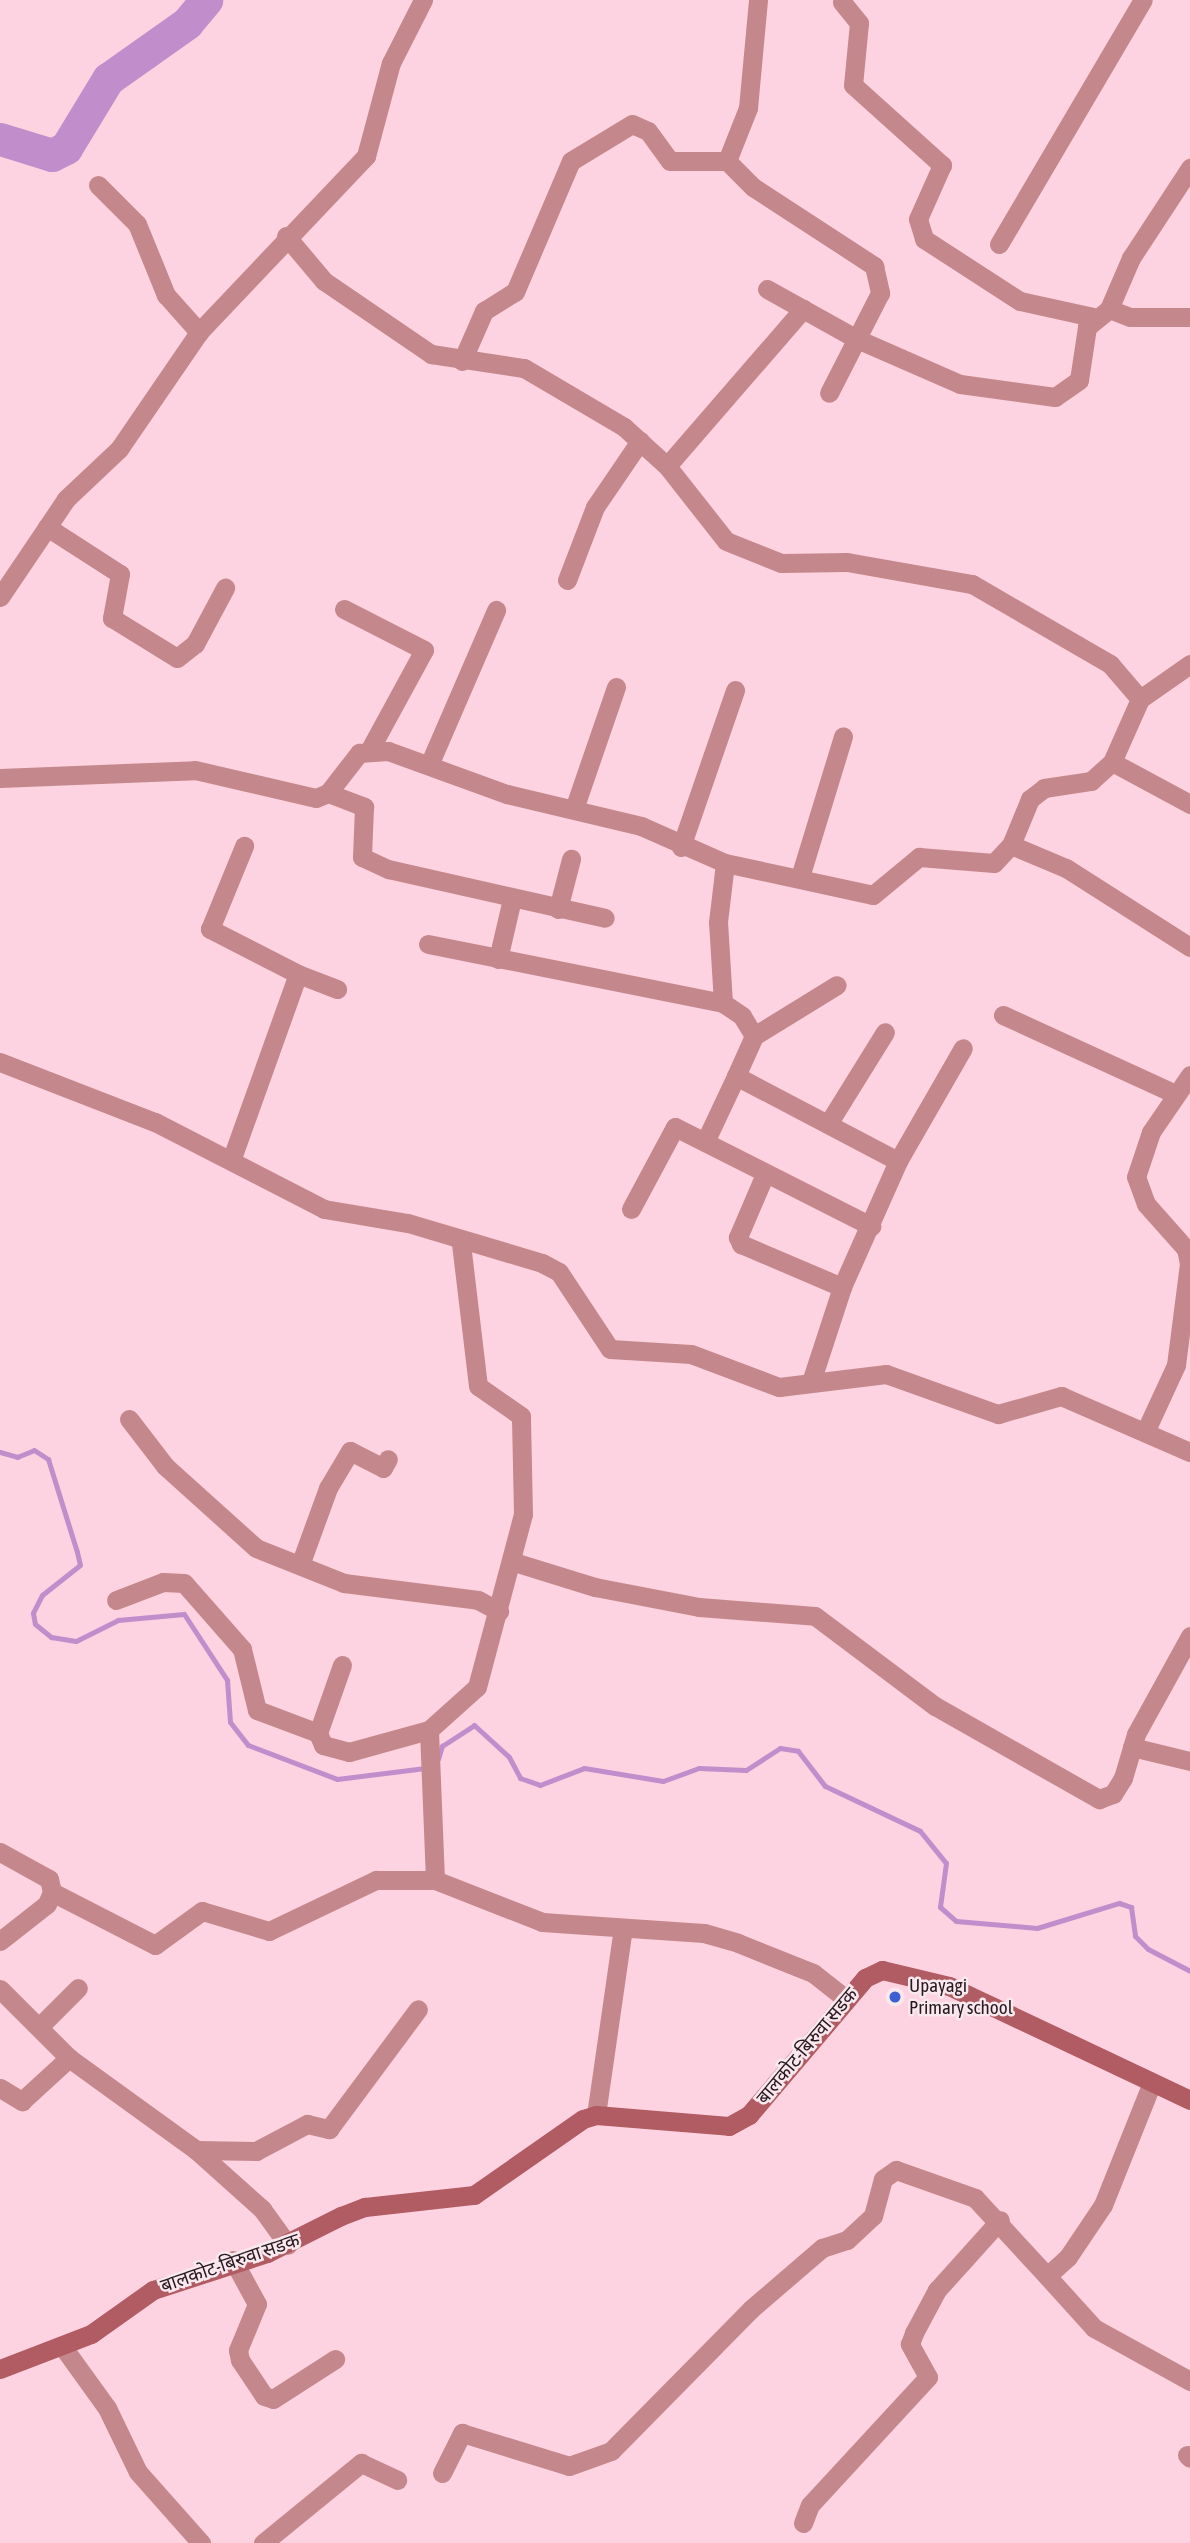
<!DOCTYPE html>
<meta charset="utf-8">
<style>
body{margin:0}
#map{position:relative;width:1190px;height:2543px;overflow:hidden;background:#fdd3e1;font-family:"Asap Condensed","Noto Sans Devanagari",sans-serif}
div>[style]{position:absolute}
[style*='--x']{left:calc(var(--x)*1px);top:calc(var(--y)*1px);width:calc(var(--w)*1px);rotate:calc(var(--a)*1deg)}
.stream>*{height:5px;margin:-2.5px;padding:0 2.5px;transform-origin:2.5px;border-radius:2.5px;background:#c18dcb}
.river>*{height:33px;margin:-16.5px;padding:0 16.5px;transform-origin:16.5px;border-radius:16.5px;background:#c18dcb}
.minor>*{height:19px;margin:-9.5px;padding:0 9.5px;transform-origin:9.5px;border-radius:9.5px;background:#c4888c}
.secondary>*{height:19px;margin:-9.5px;padding:0 9.5px;transform-origin:9.5px;border-radius:9.5px;background:#b15b63}
.dots>*{width:19px;height:19px;translate:-50% -50%;box-sizing:border-box;border:4px solid #f9e8ee;border-radius:50%}
span{translate:-50% -50%;white-space:nowrap;text-align:center;line-height:1.15;-webkit-text-stroke:5px #f9e8ee;paint-order:stroke}
.poi-label{font-size:19px;color:#28191e}
.left{translate:0 -50%;text-align:left}
.street-label{font-size:19px;color:#28191e}
</style>
<div id="map">
<div class="stream">
<i style="--x:0;--y:1452;--w:18;--a:16"></i>
<i style="--x:17;--y:1457;--w:18;--a:-22"></i>
<i style="--x:34;--y:1450;--w:17;--a:33"></i>
<i style="--x:48;--y:1459;--w:97;--a:72.7"></i>
<i style="--x:77;--y:1552;--w:13;--a:77"></i>
<i style="--x:80;--y:1565;--w:48;--a:141.7"></i>
<i style="--x:42;--y:1595;--w:20;--a:117"></i>
<i style="--x:33;--y:1613;--w:11;--a:80"></i>
<i style="--x:35;--y:1624;--w:21;--a:39"></i>
<i style="--x:51;--y:1637;--w:25;--a:9"></i>
<i style="--x:76;--y:1641;--w:47;--a:-26.6"></i>
<i style="--x:118;--y:1620;--w:66;--a:-5.2"></i>
<i style="--x:184;--y:1614;--w:79;--a:56.9"></i>
<i style="--x:227;--y:1680;--w:42;--a:85.9"></i>
<i style="--x:230;--y:1722;--w:29;--a:52"></i>
<i style="--x:248;--y:1745;--w:95;--a:20.9"></i>
<i style="--x:337;--y:1779;--w:89;--a:-7.1"></i>
<i style="--x:438;--y:1759;--w:14;--a:-73"></i>
<i style="--x:442;--y:1746;--w:38;--a:-33"></i>
<i style="--x:474;--y:1725;--w:47;--a:42.4"></i>
<i style="--x:509;--y:1757;--w:24;--a:62"></i>
<i style="--x:520;--y:1778;--w:21;--a:19"></i>
<i style="--x:540;--y:1785;--w:47;--a:-21.1"></i>
<i style="--x:584;--y:1768;--w:80;--a:9.3"></i>
<i style="--x:663;--y:1781;--w:38;--a:-20"></i>
<i style="--x:699;--y:1768;--w:47;--a:2.4"></i>
<i style="--x:746;--y:1770;--w:40;--a:-32.9"></i>
<i style="--x:780;--y:1748;--w:18;--a:9"></i>
<i style="--x:798;--y:1751;--w:44;--a:52.4"></i>
<i style="--x:825;--y:1786;--w:105;--a:25.3"></i>
<i style="--x:920;--y:1831;--w:41;--a:50.9"></i>
<i style="--x:946;--y:1863;--w:44;--a:97.8"></i>
<i style="--x:940;--y:1907;--w:21;--a:41"></i>
<i style="--x:956;--y:1921;--w:81;--a:4.9"></i>
<i style="--x:1037;--y:1928;--w:86;--a:-17"></i>
<i style="--x:1119;--y:1903;--w:13;--a:18"></i>
<i style="--x:1131;--y:1907;--w:29;--a:82"></i>
<i style="--x:1135;--y:1936;--w:18;--a:45"></i>
<i style="--x:1148;--y:1949;--w:47;--a:27.6"></i>
</div>
<div class="river">
<i style="--x:0;--y:139;--w:54;--a:17.1"></i>
<i style="--x:52;--y:155;--w:16;--a:-27"></i>
<i style="--x:66;--y:148;--w:81;--a:-58.7"></i>
<i style="--x:108;--y:79;--w:97;--a:-35.3"></i>
<i style="--x:187;--y:23;--w:30;--a:-50"></i>
</div>
<div class="minor">
<i style="--x:842;--y:2;--w:27;--a:51"></i>
<i style="--x:859;--y:23;--w:62;--a:95.5"></i>
<i style="--x:853;--y:85;--w:120;--a:42"></i>
<i style="--x:942;--y:165;--w:59;--a:114"></i>
<i style="--x:918;--y:219;--w:21;--a:73"></i>
<i style="--x:924;--y:239;--w:114;--a:32.9"></i>
<i style="--x:1020;--y:301;--w:75;--a:12.4"></i>
<i style="--x:727;--y:161;--w:57;--a:-68.4"></i>
<i style="--x:748;--y:108;--w:108;--a:-84.7"></i>
<i style="--x:98;--y:185;--w:55;--a:45"></i>
<i style="--x:137;--y:224;--w:77;--a:67.8"></i>
<i style="--x:166;--y:295;--w:50;--a:48.3"></i>
<i style="--x:286;--y:236;--w:59;--a:49.8"></i>
<i style="--x:324;--y:281;--w:130;--a:34.3"></i>
<i style="--x:431;--y:354;--w:94;--a:8.6"></i>
<i style="--x:524;--y:368;--w:116;--a:30.5"></i>
<i style="--x:624;--y:427;--w:58;--a:42.2"></i>
<i style="--x:667;--y:466;--w:95;--a:51.8"></i>
<i style="--x:726;--y:541;--w:59;--a:21.8"></i>
<i style="--x:781;--y:563;--w:66;--a:-0.9"></i>
<i style="--x:847;--y:562;--w:127;--a:10"></i>
<i style="--x:972;--y:584;--w:160;--a:30.1"></i>
<i style="--x:1110;--y:664;--w:46;--a:49.4"></i>
<i style="--x:999;--y:244;--w:283;--a:-59.5"></i>
<i style="--x:767;--y:289;--w:103;--a:29.1"></i>
<i style="--x:857;--y:339;--w:112;--a:23.6"></i>
<i style="--x:960;--y:384;--w:96;--a:7.8"></i>
<i style="--x:1055;--y:397;--w:29;--a:-35"></i>
<i style="--x:1079;--y:380;--w:54;--a:-81.4"></i>
<i style="--x:1087;--y:327;--w:28;--a:-39"></i>
<i style="--x:1109;--y:309;--w:56;--a:-66.7"></i>
<i style="--x:1131;--y:258;--w:108;--a:-56.8"></i>
<i style="--x:1109;--y:309;--w:22;--a:21"></i>
<i style="--x:1130;--y:317;--w:60;--a:0"></i>
<i style="--x:462;--y:361;--w:55;--a:-66.3"></i>
<i style="--x:484;--y:311;--w:36;--a:-32"></i>
<i style="--x:515;--y:292;--w:142;--a:-66.9"></i>
<i style="--x:571;--y:161;--w:71;--a:-31.2"></i>
<i style="--x:632;--y:124;--w:17;--a:24"></i>
<i style="--x:648;--y:131;--w:37;--a:54"></i>
<i style="--x:670;--y:161;--w:57;--a:0"></i>
<i style="--x:727;--y:161;--w:37;--a:45"></i>
<i style="--x:753;--y:187;--w:145;--a:33.1"></i>
<i style="--x:874;--y:266;--w:28;--a:77"></i>
<i style="--x:880;--y:293;--w:112;--a:117"></i>
<i style="--x:667;--y:466;--w:208;--a:-49.1"></i>
<i style="--x:47;--y:527;--w:87;--a:32.8"></i>
<i style="--x:120;--y:574;--w:45;--a:100.3"></i>
<i style="--x:112;--y:618;--w:76;--a:31.6"></i>
<i style="--x:177;--y:658;--w:23;--a:-38"></i>
<i style="--x:195;--y:644;--w:64;--a:-61.8"></i>
<i style="--x:567;--y:580;--w:78;--a:-69"></i>
<i style="--x:595;--y:507;--w:80;--a:-55.7"></i>
<i style="--x:0;--y:597;--w:118;--a:-56"></i>
<i style="--x:66;--y:499;--w:73;--a:-43.3"></i>
<i style="--x:119;--y:449;--w:142;--a:-55.6"></i>
<i style="--x:199;--y:332;--w:243;--a:-46.5"></i>
<i style="--x:366;--y:156;--w:96;--a:-75"></i>
<i style="--x:391;--y:63;--w:71;--a:-63.1"></i>
<i style="--x:344;--y:609;--w:90;--a:27.1"></i>
<i style="--x:424;--y:650;--w:113;--a:118.6"></i>
<i style="--x:1112;--y:762;--w:89;--a:28.3"></i>
<i style="--x:429;--y:765;--w:169;--a:-66.6"></i>
<i style="--x:0;--y:778;--w:195;--a:-2.3"></i>
<i style="--x:195;--y:770;--w:124;--a:13"></i>
<i style="--x:316;--y:798;--w:13;--a:-23"></i>
<i style="--x:328;--y:793;--w:51;--a:-52.2"></i>
<i style="--x:359;--y:753;--w:29;--a:-4"></i>
<i style="--x:388;--y:751;--w:127;--a:19.9"></i>
<i style="--x:507;--y:794;--w:138;--a:13.4"></i>
<i style="--x:641;--y:826;--w:92;--a:23.8"></i>
<i style="--x:725;--y:863;--w:151;--a:12.2"></i>
<i style="--x:873;--y:895;--w:60;--a:-39.6"></i>
<i style="--x:919;--y:857;--w:75;--a:4.6"></i>
<i style="--x:994;--y:863;--w:25;--a:-47"></i>
<i style="--x:1011;--y:845;--w:50;--a:-67.6"></i>
<i style="--x:1030;--y:799;--w:18;--a:-38"></i>
<i style="--x:1044;--y:788;--w:48;--a:-8.5"></i>
<i style="--x:1091;--y:781;--w:28;--a:-42"></i>
<i style="--x:1112;--y:762;--w:69;--a:-66"></i>
<i style="--x:1140;--y:699;--w:61;--a:-35"></i>
<i style="--x:328;--y:793;--w:39;--a:21"></i>
<i style="--x:364;--y:807;--w:50;--a:92.3"></i>
<i style="--x:362;--y:857;--w:29;--a:25"></i>
<i style="--x:388;--y:869;--w:222;--a:12.7"></i>
<i style="--x:574;--y:809;--w:129;--a:-71"></i>
<i style="--x:1011;--y:845;--w:60;--a:22.7"></i>
<i style="--x:1066;--y:868;--w:147;--a:32.5"></i>
<i style="--x:681;--y:847;--w:166;--a:-71"></i>
<i style="--x:800;--y:877;--w:147;--a:-73"></i>
<i style="--x:558;--y:909;--w:52;--a:-75.4"></i>
<i style="--x:428;--y:944;--w:301;--a:11.3"></i>
<i style="--x:723;--y:1003;--w:23;--a:34"></i>
<i style="--x:742;--y:1016;--w:23;--a:59"></i>
<i style="--x:754;--y:1036;--w:44;--a:114.2"></i>
<i style="--x:498;--y:959;--w:62;--a:-76.9"></i>
<i style="--x:298;--y:974;--w:42;--a:21"></i>
<i style="--x:723;--y:1003;--w:81;--a:-93.5"></i>
<i style="--x:718;--y:922;--w:59;--a:-83.2"></i>
<i style="--x:1003;--y:1015;--w:187;--a:24.6"></i>
<i style="--x:754;--y:1036;--w:97;--a:-31.6"></i>
<i style="--x:0;--y:1062;--w:166;--a:21.2"></i>
<i style="--x:155;--y:1122;--w:190;--a:27.2"></i>
<i style="--x:324;--y:1209;--w:85;--a:9.5"></i>
<i style="--x:408;--y:1223;--w:140;--a:16.6"></i>
<i style="--x:542;--y:1263;--w:19;--a:28"></i>
<i style="--x:559;--y:1272;--w:92;--a:56.5"></i>
<i style="--x:610;--y:1349;--w:81;--a:3.5"></i>
<i style="--x:691;--y:1354;--w:94;--a:20.6"></i>
<i style="--x:779;--y:1387;--w:108;--a:-6.9"></i>
<i style="--x:886;--y:1374;--w:119;--a:19.7"></i>
<i style="--x:998;--y:1414;--w:66;--a:-15.9"></i>
<i style="--x:1061;--y:1396;--w:141;--a:23.5"></i>
<i style="--x:828;--y:1124;--w:108;--a:-58.2"></i>
<i style="--x:705;--y:1142;--w:73;--a:-64.8"></i>
<i style="--x:736;--y:1076;--w:183;--a:27.7"></i>
<i style="--x:232;--y:1158;--w:195;--a:-70.3"></i>
<i style="--x:298;--y:974;--w:99;--a:-152.9"></i>
<i style="--x:210;--y:929;--w:90;--a:-67.7"></i>
<i style="--x:765;--y:1174;--w:69;--a:113.2"></i>
<i style="--x:738;--y:1237;--w:8;--a:67"></i>
<i style="--x:741;--y:1244;--w:110;--a:23.1"></i>
<i style="--x:631;--y:1209;--w:93;--a:-61.8"></i>
<i style="--x:675;--y:1127;--w:220;--a:26.8"></i>
<i style="--x:811;--y:1382;--w:100;--a:-71.9"></i>
<i style="--x:842;--y:1287;--w:138;--a:-66"></i>
<i style="--x:898;--y:1161;--w:130;--a:-60.1"></i>
<i style="--x:129;--y:1419;--w:59;--a:52.5"></i>
<i style="--x:165;--y:1466;--w:122;--a:42"></i>
<i style="--x:256;--y:1548;--w:95;--a:21.7"></i>
<i style="--x:344;--y:1583;--w:135;--a:7.2"></i>
<i style="--x:478;--y:1600;--w:24;--a:28"></i>
<i style="--x:1146;--y:1430;--w:72;--a:-65.2"></i>
<i style="--x:1176;--y:1365;--w:102;--a:-82.7"></i>
<i style="--x:1189;--y:1264;--w:15;--a:-101"></i>
<i style="--x:1186;--y:1249;--w:60;--a:-131.6"></i>
<i style="--x:1146;--y:1204;--w:29;--a:-110"></i>
<i style="--x:1136;--y:1177;--w:47;--a:-71.6"></i>
<i style="--x:1151;--y:1132;--w:69;--a:-55.6"></i>
<i style="--x:514;--y:1562;--w:85;--a:17.2"></i>
<i style="--x:595;--y:1587;--w:106;--a:10.9"></i>
<i style="--x:699;--y:1607;--w:116;--a:4.4"></i>
<i style="--x:815;--y:1616;--w:150;--a:36.9"></i>
<i style="--x:935;--y:1706;--w:189;--a:29.6"></i>
<i style="--x:1099;--y:1799;--w:15;--a:-20"></i>
<i style="--x:1113;--y:1794;--w:19;--a:-58"></i>
<i style="--x:1123;--y:1778;--w:46;--a:-73.5"></i>
<i style="--x:1136;--y:1734;--w:112;--a:-61.1"></i>
<i style="--x:300;--y:1565;--w:82;--a:-70"></i>
<i style="--x:328;--y:1488;--w:43;--a:-59.3"></i>
<i style="--x:350;--y:1451;--w:37;--a:27"></i>
<i style="--x:383;--y:1468;--w:10;--a:-61"></i>
<i style="--x:116;--y:1600;--w:50;--a:-21"></i>
<i style="--x:163;--y:1582;--w:21;--a:3"></i>
<i style="--x:184;--y:1583;--w:88;--a:48.7"></i>
<i style="--x:242;--y:1649;--w:63;--a:76.2"></i>
<i style="--x:257;--y:1710;--w:65;--a:20.7"></i>
<i style="--x:342;--y:1665;--w:72;--a:109.4"></i>
<i style="--x:318;--y:1733;--w:13;--a:67"></i>
<i style="--x:323;--y:1745;--w:27;--a:15"></i>
<i style="--x:349;--y:1752;--w:83;--a:-15.4"></i>
<i style="--x:1132;--y:1747;--w:60;--a:13.6"></i>
<i style="--x:0;--y:1852;--w:56;--a:28.9"></i>
<i style="--x:49;--y:1879;--w:13;--a:77"></i>
<i style="--x:52;--y:1892;--w:13;--a:113"></i>
<i style="--x:47;--y:1904;--w:60;--a:141.8"></i>
<i style="--x:435;--y:1880;--w:150;--a:-92.3"></i>
<i style="--x:429;--y:1730;--w:64;--a:-41.9"></i>
<i style="--x:477;--y:1687;--w:179;--a:-75.1"></i>
<i style="--x:523;--y:1514;--w:98;--a:-91.2"></i>
<i style="--x:521;--y:1416;--w:52;--a:-145.1"></i>
<i style="--x:478;--y:1386;--w:144;--a:-96.8"></i>
<i style="--x:52;--y:1892;--w:116;--a:27.2"></i>
<i style="--x:155;--y:1945;--w:58;--a:-35.9"></i>
<i style="--x:202;--y:1911;--w:70;--a:16.6"></i>
<i style="--x:269;--y:1931;--w:119;--a:-25.5"></i>
<i style="--x:376;--y:1880;--w:59;--a:0"></i>
<i style="--x:435;--y:1880;--w:115;--a:21.4"></i>
<i style="--x:542;--y:1922;--w:162;--a:3.9"></i>
<i style="--x:704;--y:1933;--w:35;--a:16"></i>
<i style="--x:738;--y:1943;--w:81;--a:21.8"></i>
<i style="--x:813;--y:1973;--w:42;--a:38.2"></i>
<i style="--x:0;--y:1989;--w:98;--a:45"></i>
<i style="--x:69;--y:2058;--w:157;--a:35.9"></i>
<i style="--x:196;--y:2150;--w:89;--a:41.8"></i>
<i style="--x:262;--y:2209;--w:44;--a:54.2"></i>
<i style="--x:39;--y:2027;--w:55;--a:-45"></i>
<i style="--x:0;--y:2088;--w:26;--a:31"></i>
<i style="--x:22;--y:2101;--w:64;--a:-42.5"></i>
<i style="--x:596;--y:2115;--w:189;--a:-81.8"></i>
<i style="--x:196;--y:2150;--w:60;--a:1"></i>
<i style="--x:256;--y:2151;--w:58;--a:-27.9"></i>
<i style="--x:307;--y:2124;--w:23;--a:13"></i>
<i style="--x:329;--y:2129;--w:149;--a:-53.4"></i>
<i style="--x:233;--y:2260;--w:50;--a:61.4"></i>
<i style="--x:257;--y:2304;--w:50;--a:112.4"></i>
<i style="--x:238;--y:2350;--w:10;--a:79"></i>
<i style="--x:240;--y:2360;--w:43;--a:56.3"></i>
<i style="--x:264;--y:2396;--w:9;--a:18"></i>
<i style="--x:273;--y:2399;--w:74;--a:-32.8"></i>
<i style="--x:1047;--y:2276;--w:70;--a:47.9"></i>
<i style="--x:1094;--y:2328;--w:110;--a:28.9"></i>
<i style="--x:63;--y:2347;--w:75;--a:54.2"></i>
<i style="--x:107;--y:2408;--w:71;--a:64.2"></i>
<i style="--x:138;--y:2472;--w:95;--a:48.4"></i>
<i style="--x:1187;--y:2455;--w:4;--a:45"></i>
<i style="--x:442;--y:2473;--w:45;--a:-63.4"></i>
<i style="--x:462;--y:2433;--w:112;--a:17.1"></i>
<i style="--x:569;--y:2466;--w:45;--a:-19.7"></i>
<i style="--x:611;--y:2451;--w:199;--a:-45.4"></i>
<i style="--x:751;--y:2309;--w:94;--a:-40.7"></i>
<i style="--x:822;--y:2248;--w:26;--a:-18"></i>
<i style="--x:847;--y:2240;--w:35;--a:-43"></i>
<i style="--x:873;--y:2216;--w:38;--a:-75"></i>
<i style="--x:883;--y:2179;--w:16;--a:-35"></i>
<i style="--x:896;--y:2170;--w:84;--a:19.5"></i>
<i style="--x:975;--y:2198;--w:106;--a:47.3"></i>
<i style="--x:1047;--y:2276;--w:28;--a:-42"></i>
<i style="--x:1068;--y:2257;--w:63;--a:-56.1"></i>
<i style="--x:1103;--y:2205;--w:129;--a:-68.2"></i>
<i style="--x:803;--y:2523;--w:19;--a:-69"></i>
<i style="--x:810;--y:2505;--w:174;--a:-47.3"></i>
<i style="--x:928;--y:2377;--w:38;--a:-119"></i>
<i style="--x:910;--y:2344;--w:12;--a:-70"></i>
<i style="--x:914;--y:2333;--w:49;--a:-61.9"></i>
<i style="--x:937;--y:2290;--w:94;--a:-48"></i>
<i style="--x:263;--y:2543;--w:127;--a:-39.2"></i>
<i style="--x:361;--y:2463;--w:40;--a:25"></i>
</div>
<div class="secondary">
<i style="--x:0;--y:2369;--w:97;--a:-21"></i>
<i style="--x:91;--y:2334;--w:76;--a:-35.4"></i>
<i style="--x:153;--y:2290;--w:120;--a:-18"></i>
<i style="--x:267;--y:2253;--w:83;--a:-26.6"></i>
<i style="--x:341;--y:2216;--w:26;--a:-21"></i>
<i style="--x:365;--y:2207;--w:110;--a:-6.3"></i>
<i style="--x:474;--y:2195;--w:133;--a:-34.9"></i>
<i style="--x:583;--y:2119;--w:14;--a:-17"></i>
<i style="--x:596;--y:2115;--w:133;--a:4.7"></i>
<i style="--x:729;--y:2126;--w:23;--a:-29"></i>
<i style="--x:749;--y:2115;--w:180;--a:-49.7"></i>
<i style="--x:865;--y:1978;--w:19;--a:-25"></i>
<i style="--x:882;--y:1970;--w:69;--a:13.4"></i>
<i style="--x:949;--y:1986;--w:267;--a:25.3"></i>
</div>
<div class="dots">
<i style="left:895px;top:1997px;background:#3c60d1"></i>
</div>
<div class="poi-label">
<span class="left" style="left:909px;top:1997px">Upayagi<br>Primary school</span>
</div>
<div class="street-label">
<span style="left:807px;top:2046px;rotate:-50deg">बालकोट-बिरुवा सडक</span>
<span style="left:230px;top:2263px;rotate:-19deg">बालकोट-बिरुवा सडक</span>
</div>
</div>
